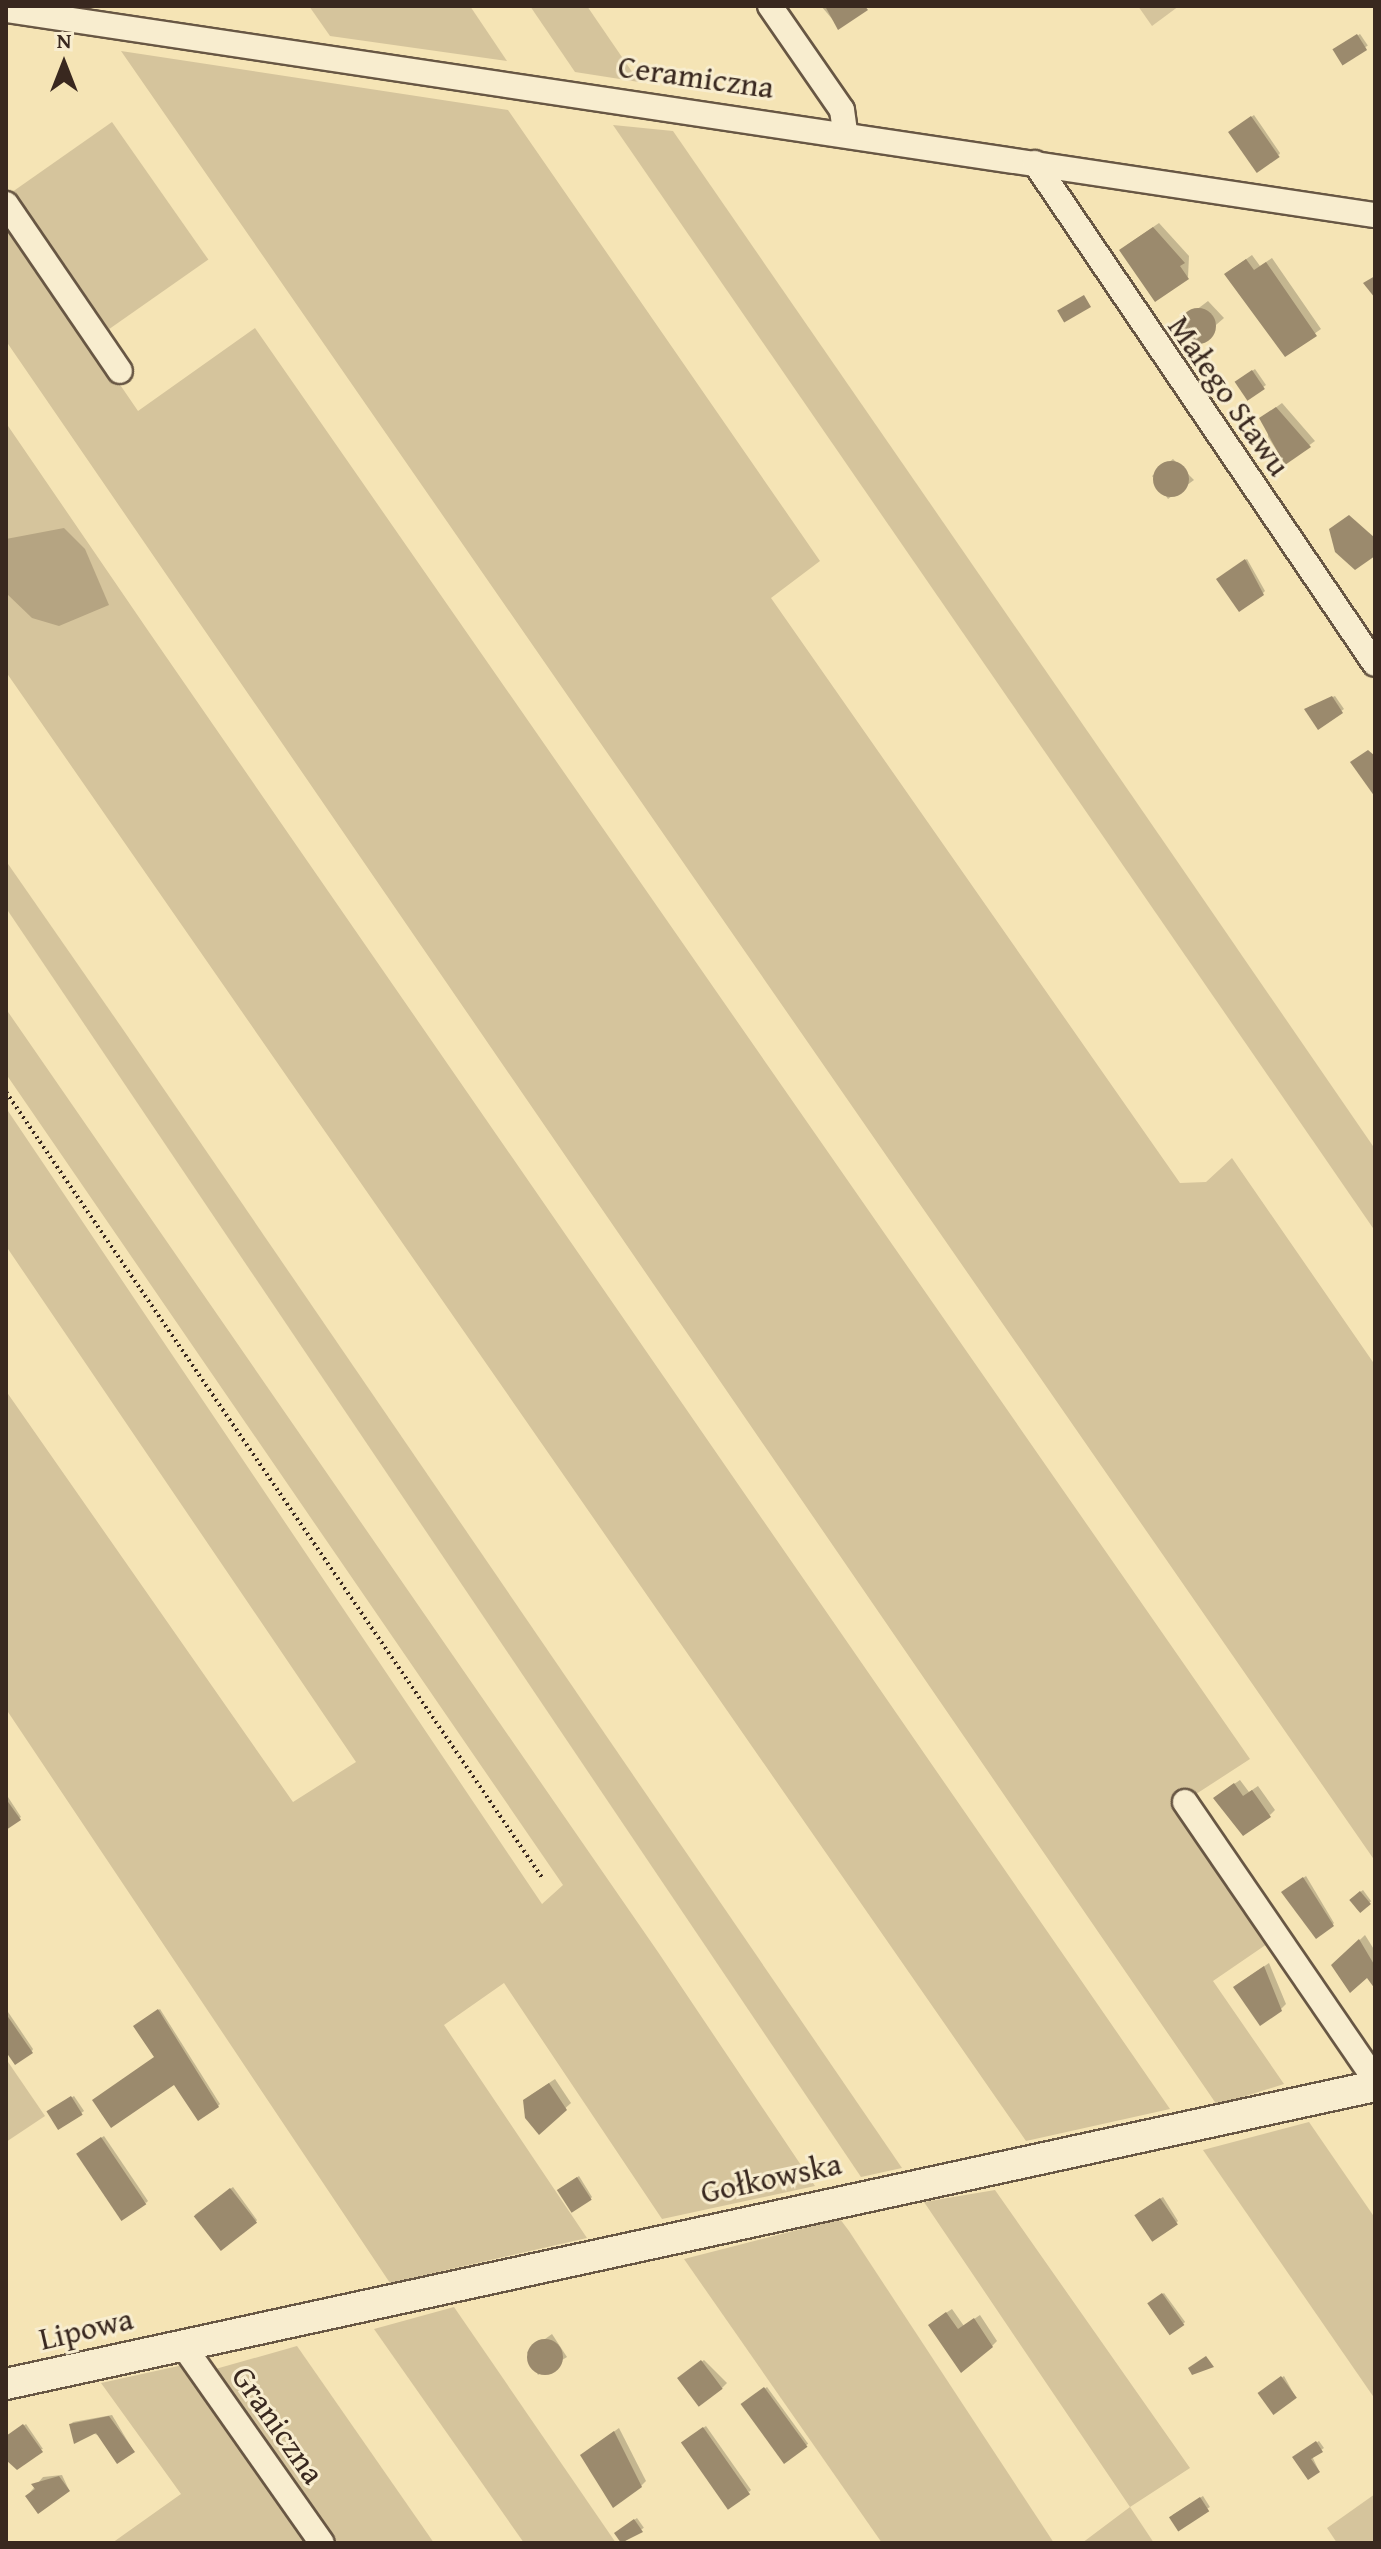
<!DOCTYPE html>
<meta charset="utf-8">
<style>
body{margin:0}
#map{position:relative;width:1381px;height:2549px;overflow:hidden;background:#f5e4b5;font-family:"Gentium Book Plus",serif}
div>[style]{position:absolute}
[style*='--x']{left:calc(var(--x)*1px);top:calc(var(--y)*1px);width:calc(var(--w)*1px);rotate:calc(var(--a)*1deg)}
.green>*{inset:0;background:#d5c49c;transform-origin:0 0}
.water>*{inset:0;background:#b5a482}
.shadow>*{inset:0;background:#0003;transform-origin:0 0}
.building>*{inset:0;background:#9b8a6d;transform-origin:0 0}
.round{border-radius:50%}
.path>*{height:4px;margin-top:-2px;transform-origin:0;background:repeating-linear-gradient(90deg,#39281f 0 2px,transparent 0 6px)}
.roads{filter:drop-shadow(2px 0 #685744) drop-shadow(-2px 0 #685744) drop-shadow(0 2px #685744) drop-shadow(0 -2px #685744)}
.minor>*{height:24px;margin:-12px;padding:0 12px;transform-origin:12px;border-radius:12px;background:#f8edcf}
.tertiary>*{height:30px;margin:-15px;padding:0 15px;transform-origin:15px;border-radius:15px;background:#f8edcf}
span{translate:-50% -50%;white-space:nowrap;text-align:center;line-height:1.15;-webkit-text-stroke:6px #f8edcf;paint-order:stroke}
.street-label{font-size:32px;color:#39281f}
.frame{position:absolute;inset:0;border:8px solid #39281f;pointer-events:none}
.north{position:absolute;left:24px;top:24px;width:80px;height:80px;-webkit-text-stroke:6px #f8edcf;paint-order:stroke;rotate:0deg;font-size:22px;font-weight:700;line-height:32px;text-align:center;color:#39281f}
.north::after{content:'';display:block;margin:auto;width:28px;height:36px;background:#39281f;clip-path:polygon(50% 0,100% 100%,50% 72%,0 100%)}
</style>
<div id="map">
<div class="green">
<i style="clip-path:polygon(309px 6px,470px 6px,507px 61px,330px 36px)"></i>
<i style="clip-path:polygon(530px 6px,587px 6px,639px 82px,575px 72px)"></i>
<i style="clip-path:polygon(1138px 6px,1179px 6px,1152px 26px)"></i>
<i style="clip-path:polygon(121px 51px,508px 110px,820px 561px,771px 598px,1180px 1183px,1206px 1182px,1232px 1158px,1375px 1365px,1375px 1861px)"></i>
<i style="left:112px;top:122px;width:168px;height:121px;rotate:55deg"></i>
<i style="clip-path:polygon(613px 125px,673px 131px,1166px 845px,1375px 1149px,1375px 1231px)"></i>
<i style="clip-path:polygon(6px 218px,138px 411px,255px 328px,1250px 1759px,1173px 1809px,1267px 1944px,1213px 1981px,1284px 2084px,1217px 2105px,6px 341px)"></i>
<i style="clip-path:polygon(6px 423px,149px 632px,1170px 2109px,1026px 2141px,6px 672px)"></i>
<i style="clip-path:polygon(6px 861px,122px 1028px,902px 2168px,861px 2177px,6px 908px)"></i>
<i style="clip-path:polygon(6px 1009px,658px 1952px,815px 2186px,662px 2219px,504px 1983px,444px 2025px,587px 2238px,390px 2283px,6px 1709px,6px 1391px,293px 1802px,356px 1762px,6px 1246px,6px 1108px,542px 1904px,563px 1885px,6px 1074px)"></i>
<i style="clip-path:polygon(6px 2059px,45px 2116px,6px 2142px)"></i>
<i style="clip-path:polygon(1309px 2122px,1375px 2218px,1375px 2399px,1203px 2150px)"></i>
<i style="clip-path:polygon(995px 2190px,1190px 2468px,1130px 2507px,1154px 2543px,1082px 2543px,1130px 2507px,924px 2202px)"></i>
<i style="clip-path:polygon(840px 2219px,849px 2231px,1054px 2543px,882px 2543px,684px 2259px)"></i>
<i style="clip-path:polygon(454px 2307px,616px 2543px,524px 2543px,374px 2329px)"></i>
<i style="clip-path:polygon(297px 2346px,434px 2543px,333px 2543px,212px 2370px)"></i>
<i style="clip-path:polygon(183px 2365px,241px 2451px,305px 2543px,112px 2543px,181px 2494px,101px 2383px)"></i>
<i style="clip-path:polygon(1375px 2494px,1375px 2543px,1337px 2543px,1327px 2528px)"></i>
</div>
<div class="water">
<i style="clip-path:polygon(64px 528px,85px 549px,109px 605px,59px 626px,32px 618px,6px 593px,6px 539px)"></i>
</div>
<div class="shadow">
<i style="clip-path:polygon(821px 6px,869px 6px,839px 27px)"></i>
<i style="left:1360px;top:34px;width:14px;height:27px;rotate:56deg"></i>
<i style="clip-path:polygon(1254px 115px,1280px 153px,1279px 155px,1233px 130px)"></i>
<i style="clip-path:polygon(1159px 223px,1189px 256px,1188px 277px,1127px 245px)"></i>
<i style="clip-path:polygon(1252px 255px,1260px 266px,1272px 258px,1321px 329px,1286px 354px,1232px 269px)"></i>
<i style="clip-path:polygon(1208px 301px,1224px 318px,1194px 344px,1179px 323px)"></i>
<i style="clip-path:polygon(1255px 369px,1266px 385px,1249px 397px,1242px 378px)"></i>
<i style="clip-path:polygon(1282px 403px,1315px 441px,1285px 463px,1268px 437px,1267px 414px)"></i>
<i style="clip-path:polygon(1173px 459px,1194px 480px,1168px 499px,1152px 476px)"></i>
<i style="clip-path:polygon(1247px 559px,1265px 591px,1263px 593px,1221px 577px)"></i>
<i style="clip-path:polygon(1335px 696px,1344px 709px,1319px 727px,1309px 707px)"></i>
<i style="clip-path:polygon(1240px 1780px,1249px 1792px,1258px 1786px,1275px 1810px,1270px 1815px,1221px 1793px)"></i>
<i style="clip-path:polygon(6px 1794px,21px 1817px,6px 1828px)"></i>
<i style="clip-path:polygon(1306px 1876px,1334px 1923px,1332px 1925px,1284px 1892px)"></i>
<i style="left:1363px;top:1890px;width:14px;height:16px;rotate:54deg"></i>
<i style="clip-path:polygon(1365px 1935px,1375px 1951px,1375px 1986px,1367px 1975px,1334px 1965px)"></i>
<i style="clip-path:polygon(1269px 1963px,1286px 2004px,1281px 2009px,1241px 1982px)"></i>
<i style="clip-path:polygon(6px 2009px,33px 2049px,32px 2051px,6px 2049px)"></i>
<i style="clip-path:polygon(160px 2009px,220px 2104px,218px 2106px,156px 2057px,137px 2025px)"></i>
<i style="clip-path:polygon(555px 2079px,571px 2103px,539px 2132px,531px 2095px)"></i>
<i style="left:74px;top:2096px;width:18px;height:29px;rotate:56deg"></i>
<i style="clip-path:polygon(104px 2136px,148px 2201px,146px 2203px,80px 2152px)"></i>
<i style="clip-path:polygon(579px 2176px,592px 2197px,590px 2199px,561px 2188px)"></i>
<i style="left:233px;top:2187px;width:41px;height:47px;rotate:54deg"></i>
<i style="clip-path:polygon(1163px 2197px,1178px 2221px,1176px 2223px,1138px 2213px)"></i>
<i style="left:1164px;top:2293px;width:36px;height:16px;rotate:54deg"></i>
<i style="clip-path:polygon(952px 2309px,964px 2326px,980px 2315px,997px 2341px,992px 2346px,935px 2320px)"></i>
<i style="clip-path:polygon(552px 2334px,567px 2357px,538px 2375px,527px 2352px)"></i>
<i style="clip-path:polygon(704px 2360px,727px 2383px,722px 2388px,685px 2374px)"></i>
<i style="clip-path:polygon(1284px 2376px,1295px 2396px,1261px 2392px)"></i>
<i style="left:767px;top:2387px;width:70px;height:29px;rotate:54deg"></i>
<i style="clip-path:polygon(112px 2415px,133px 2450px,71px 2424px,73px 2422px)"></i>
<i style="clip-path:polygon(26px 2424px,43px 2449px,6px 2458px,6px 2438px)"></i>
<i style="clip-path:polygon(706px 2426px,751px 2490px,749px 2492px,686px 2440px)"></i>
<i style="clip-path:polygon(619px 2428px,646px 2481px,641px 2486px,588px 2450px)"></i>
<i style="clip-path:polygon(1319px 2441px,1324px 2448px,1312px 2456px,1319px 2471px,1297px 2456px)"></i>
<i style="clip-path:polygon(62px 2475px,69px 2490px,27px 2496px,43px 2477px)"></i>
<i style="left:1203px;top:2496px;width:13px;height:36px;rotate:58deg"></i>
<i style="left:637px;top:2518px;width:12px;height:26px;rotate:55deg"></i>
</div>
<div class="building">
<i style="clip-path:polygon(825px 6px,865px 6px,868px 10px,838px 30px)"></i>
<i style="left:1357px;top:34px;width:19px;height:29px;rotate:58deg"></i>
<i style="left:1251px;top:116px;width:50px;height:28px;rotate:55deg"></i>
<i style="clip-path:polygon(1153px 227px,1185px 263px,1180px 266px,1189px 279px,1155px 302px,1119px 250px)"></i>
<i style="clip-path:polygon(1246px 259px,1254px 270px,1266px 262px,1317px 336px,1285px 357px,1224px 274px)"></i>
<i style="clip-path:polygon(1375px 276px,1375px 298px,1363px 283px)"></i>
<i style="left:1084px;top:295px;width:14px;height:31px;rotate:60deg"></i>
<i class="round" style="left:1180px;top:308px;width:36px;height:36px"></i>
<i style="left:1252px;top:370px;width:23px;height:21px;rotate:56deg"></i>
<i style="clip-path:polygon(1276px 407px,1311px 447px,1285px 465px,1259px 418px)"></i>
<i class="round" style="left:1153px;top:461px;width:36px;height:36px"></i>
<i style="clip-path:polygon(1349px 515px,1375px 538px,1375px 556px,1355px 570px,1335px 552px,1329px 529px)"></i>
<i style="clip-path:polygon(1245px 559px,1264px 595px,1239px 612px,1216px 579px)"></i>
<i style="clip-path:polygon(1332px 696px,1343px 713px,1318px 730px,1304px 709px)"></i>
<i style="clip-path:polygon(1368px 750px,1375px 756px,1375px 797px,1350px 762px)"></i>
<i style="clip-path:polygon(1234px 1783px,1243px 1796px,1252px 1790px,1271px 1817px,1243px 1836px,1213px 1798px)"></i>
<i style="clip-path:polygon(6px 1799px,21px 1820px,6px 1830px)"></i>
<i style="clip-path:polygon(1303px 1877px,1334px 1926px,1316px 1939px,1281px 1892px)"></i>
<i style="left:1360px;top:1891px;width:17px;height:14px;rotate:50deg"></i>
<i style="clip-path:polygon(1359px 1939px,1375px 1966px,1375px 1989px,1367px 1978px,1350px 1993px,1331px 1965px)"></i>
<i style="clip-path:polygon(1264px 1966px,1282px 2011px,1260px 2026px,1233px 1987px)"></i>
<i style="clip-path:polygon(158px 2009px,219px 2107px,198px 2121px,174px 2085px,111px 2128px,92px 2100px,154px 2057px,133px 2026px)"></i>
<i style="clip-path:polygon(6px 2014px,33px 2053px,15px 2065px,6px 2052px)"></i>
<i style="clip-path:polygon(549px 2083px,567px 2110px,539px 2135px,525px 2118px,523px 2100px)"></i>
<i style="left:71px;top:2096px;width:22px;height:29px;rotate:58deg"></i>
<i style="left:101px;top:2137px;width:81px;height:30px;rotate:56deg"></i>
<i style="left:577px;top:2177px;width:27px;height:24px;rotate:57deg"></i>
<i style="left:230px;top:2188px;width:44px;height:46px;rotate:52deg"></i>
<i style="left:1160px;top:2198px;width:32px;height:31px;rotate:56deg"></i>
<i style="left:1162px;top:2293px;width:39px;height:18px;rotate:55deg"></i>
<i style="clip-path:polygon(946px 2312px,958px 2329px,974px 2318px,993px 2347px,961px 2373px,928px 2325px)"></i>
<i class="round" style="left:527px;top:2339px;width:36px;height:36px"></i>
<i style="clip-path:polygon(1206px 2356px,1214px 2367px,1192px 2375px,1188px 2368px)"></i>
<i style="left:701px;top:2360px;width:36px;height:30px;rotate:53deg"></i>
<i style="left:1281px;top:2376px;width:27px;height:29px;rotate:54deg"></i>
<i style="left:764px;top:2387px;width:74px;height:29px;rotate:54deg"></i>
<i style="clip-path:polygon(109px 2416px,135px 2452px,117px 2464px,96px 2433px,74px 2444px,69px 2424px)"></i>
<i style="clip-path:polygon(23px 2424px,43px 2452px,17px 2470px,6px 2460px,6px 2436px)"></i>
<i style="left:703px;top:2427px;width:82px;height:27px;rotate:55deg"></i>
<i style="clip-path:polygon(614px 2431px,642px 2487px,613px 2508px,580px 2455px)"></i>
<i style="clip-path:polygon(1316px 2441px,1323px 2452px,1311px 2459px,1320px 2472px,1308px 2480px,1292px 2457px)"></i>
<i style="clip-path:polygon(59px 2476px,70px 2491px,38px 2514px,25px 2496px,35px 2489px,31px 2484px)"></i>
<i style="left:1200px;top:2497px;width:17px;height:37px;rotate:57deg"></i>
<i style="clip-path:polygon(634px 2519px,643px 2532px,621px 2543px,614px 2533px)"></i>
</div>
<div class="path">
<i style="--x:6;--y:1092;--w:953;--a:55.69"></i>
</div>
<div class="roads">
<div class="minor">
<i style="--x:770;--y:6;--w:126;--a:55.3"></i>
<i style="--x:842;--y:110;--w:21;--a:82"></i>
<i style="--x:6;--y:10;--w:1384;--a:8.52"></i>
<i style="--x:1035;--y:163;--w:605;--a:55.84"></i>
<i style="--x:6;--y:204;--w:202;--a:55.7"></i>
<i style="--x:1185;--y:1802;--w:337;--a:55.6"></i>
<i style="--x:182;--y:2344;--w:243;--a:54.9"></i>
</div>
<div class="tertiary">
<i style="--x:6;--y:2384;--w:1401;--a:-12.28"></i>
</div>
</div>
<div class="street-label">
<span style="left:696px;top:77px;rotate:8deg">Ceramiczna</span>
<span style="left:1229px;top:396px;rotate:55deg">Małego Stawu</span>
<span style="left:771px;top:2178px;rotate:-12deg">Gołkowska</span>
<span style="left:86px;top:2329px;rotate:-13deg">Lipowa</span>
<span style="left:278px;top:2425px;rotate:55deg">Graniczna</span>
</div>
<div class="frame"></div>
<div class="north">N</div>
</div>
